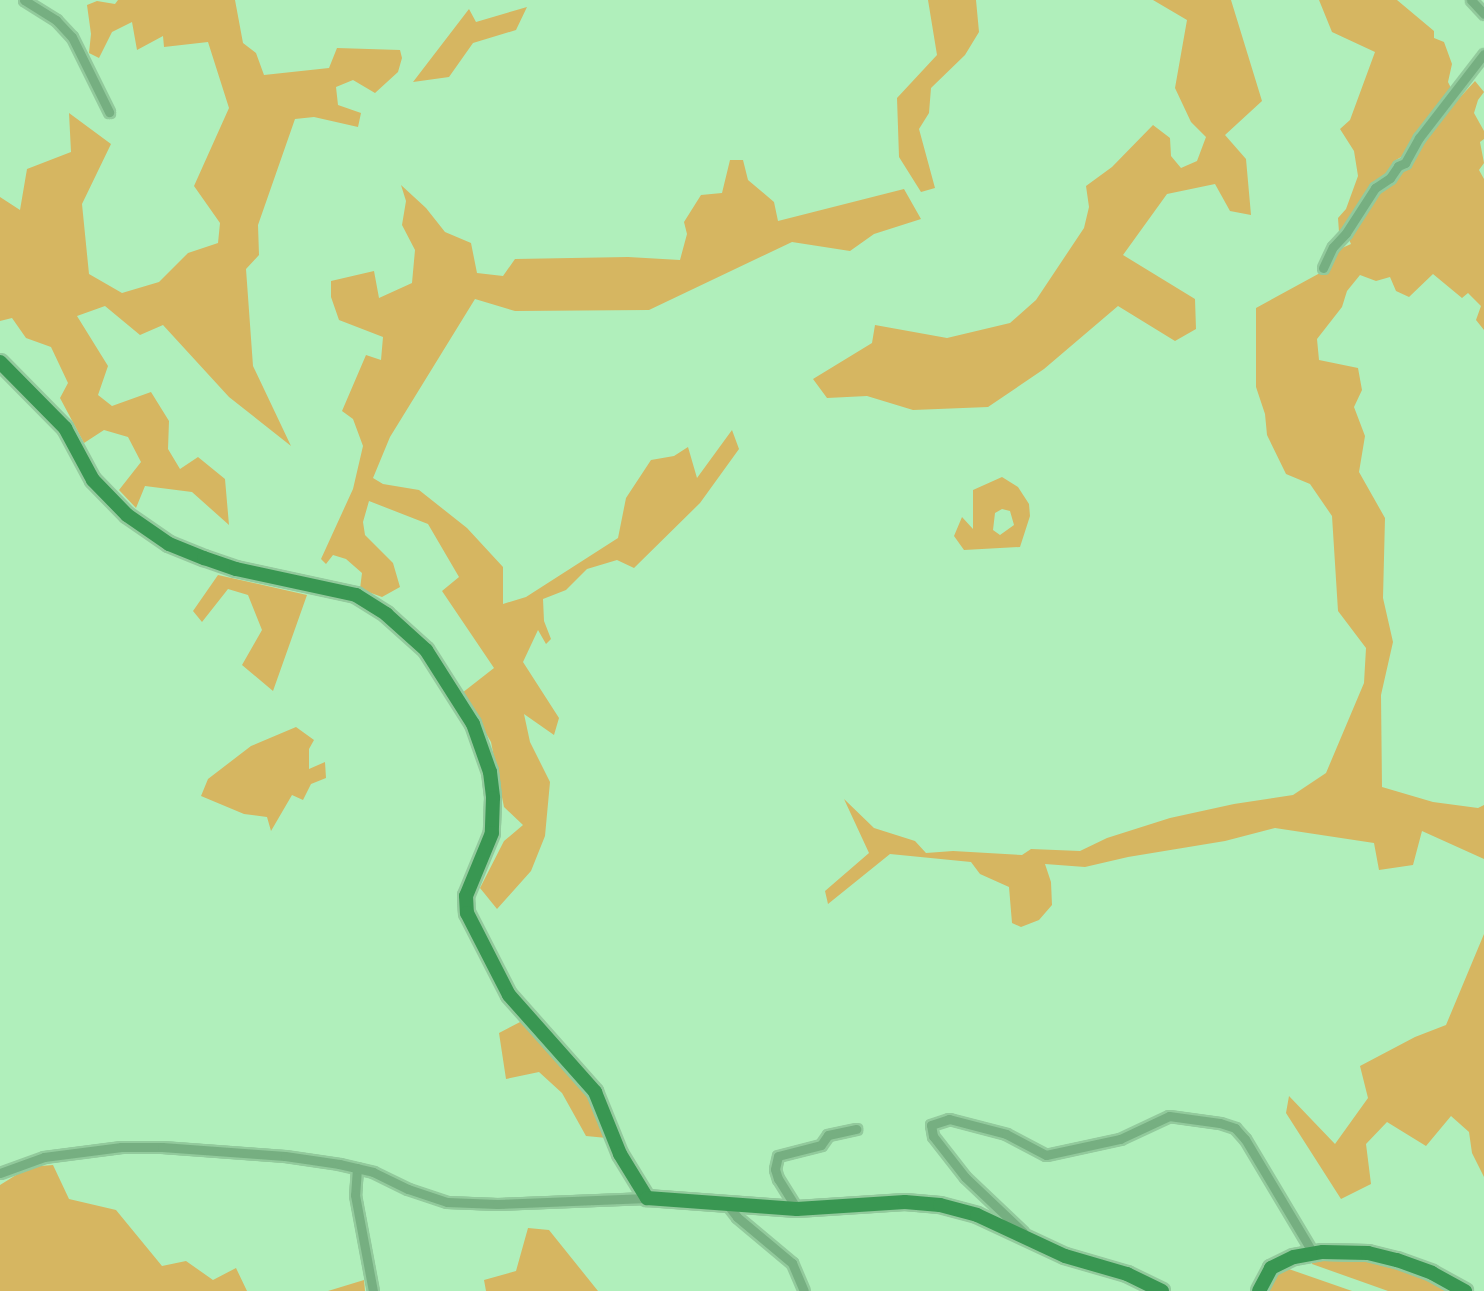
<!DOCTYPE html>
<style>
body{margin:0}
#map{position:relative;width:1484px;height:1291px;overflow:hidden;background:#b0efbb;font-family:"Fira Sans Condensed",sans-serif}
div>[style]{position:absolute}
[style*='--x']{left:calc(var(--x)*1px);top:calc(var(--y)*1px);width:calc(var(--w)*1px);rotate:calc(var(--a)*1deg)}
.green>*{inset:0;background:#d6b661}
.roads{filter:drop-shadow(2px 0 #92ca9c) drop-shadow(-2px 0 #92ca9c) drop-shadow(0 2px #92ca9c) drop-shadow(0 -2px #92ca9c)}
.street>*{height:9px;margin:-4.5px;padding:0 4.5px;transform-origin:4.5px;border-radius:4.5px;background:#76af81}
.secondary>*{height:14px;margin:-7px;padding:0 7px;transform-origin:7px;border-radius:7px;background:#399752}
span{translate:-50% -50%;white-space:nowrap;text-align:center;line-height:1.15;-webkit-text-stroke:4.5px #bdfcc7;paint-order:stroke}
</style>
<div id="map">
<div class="green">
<i style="clip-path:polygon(118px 0,235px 0,243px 43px,256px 53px,264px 75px,329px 68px,337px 48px,400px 50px,402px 58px,398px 72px,375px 93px,353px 80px,336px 87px,338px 105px,361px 113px,358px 127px,314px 117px,295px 119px,258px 225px,259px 255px,246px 269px,253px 366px,291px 446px,229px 397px,163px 325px,140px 335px,105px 306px,77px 316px,108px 366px,98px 395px,112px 406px,151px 392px,169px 421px,168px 449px,180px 469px,198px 457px,225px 479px,229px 525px,192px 492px,145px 486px,136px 508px,119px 490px,141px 462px,128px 437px,104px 430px,84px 443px,60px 398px,68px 383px,51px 347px,26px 338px,12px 318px,0 321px,0 197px,20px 210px,27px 169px,71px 152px,69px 113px,111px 144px,82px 204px,89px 274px,122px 293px,159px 282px,188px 253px,218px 243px,220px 223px,194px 186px,229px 108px,208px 42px,164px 47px,163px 36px,137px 50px,132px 22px,112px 32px,99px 58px,89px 53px,91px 34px,87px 5px,97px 1px,115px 4px)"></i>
<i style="clip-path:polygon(928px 0,976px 0,979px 32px,965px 55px,931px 88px,929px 113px,919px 129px,935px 188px,921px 192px,899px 157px,897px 98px,937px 55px)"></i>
<i style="clip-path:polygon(1153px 0,1231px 0,1262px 101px,1225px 135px,1246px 159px,1251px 215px,1230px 211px,1215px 184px,1167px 194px,1123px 255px,1195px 299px,1196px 329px,1175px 341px,1118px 306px,1044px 369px,988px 407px,913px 410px,867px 396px,827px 398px,813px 379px,872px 343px,875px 325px,947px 338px,1010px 323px,1036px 300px,1084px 228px,1089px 207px,1086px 186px,1112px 167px,1153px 125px,1170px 138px,1171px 156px,1181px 168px,1197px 161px,1206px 137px,1191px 122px,1175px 88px,1187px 20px)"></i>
<i style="clip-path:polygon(1319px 0,1397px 0,1434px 31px,1434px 38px,1444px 42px,1452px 64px,1448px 82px,1452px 90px,1408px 153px,1396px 160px,1389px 176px,1360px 205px,1339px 232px,1338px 218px,1346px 209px,1358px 176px,1354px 151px,1340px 129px,1350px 120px,1375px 52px,1332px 32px)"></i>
<i style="clip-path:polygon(527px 7px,516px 30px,473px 43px,449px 77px,413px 82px,469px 9px,476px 22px)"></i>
<i style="clip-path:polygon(1475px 81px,1484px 92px,1478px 100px,1474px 113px,1484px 131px,1484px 139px,1480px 142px,1484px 163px,1479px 170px,1484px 179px,1484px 330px,1476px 320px,1481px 306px,1468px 293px,1462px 298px,1433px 274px,1409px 297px,1396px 291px,1390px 277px,1376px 281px,1360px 275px,1347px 291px,1342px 307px,1317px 339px,1319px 360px,1358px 368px,1362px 390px,1354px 407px,1365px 436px,1359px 472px,1385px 518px,1383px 598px,1393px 642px,1381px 695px,1382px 787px,1433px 802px,1478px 808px,1484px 805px,1484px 859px,1422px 831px,1413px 865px,1379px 870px,1374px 843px,1275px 828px,1225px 841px,1128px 857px,1085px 867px,1045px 864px,1051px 882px,1052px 905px,1039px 920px,1021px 927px,1012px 923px,1009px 887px,980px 874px,971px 862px,890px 854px,828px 904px,825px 891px,869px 853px,844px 799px,874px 828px,915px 841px,926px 853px,953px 851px,1022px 855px,1031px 849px,1080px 851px,1107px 838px,1170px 818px,1234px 804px,1293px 795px,1326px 773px,1364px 683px,1366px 648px,1338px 611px,1332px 516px,1310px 484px,1286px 474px,1267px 435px,1265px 414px,1256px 387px,1256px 308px,1331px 267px,1335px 251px,1351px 244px,1347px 235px,1376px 189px)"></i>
<i style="clip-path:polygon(730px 160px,743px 160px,748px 180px,774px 202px,778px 221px,904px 189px,921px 219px,874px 234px,850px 251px,792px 242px,649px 310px,515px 311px,475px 299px,390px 437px,373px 478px,383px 484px,419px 490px,467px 528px,503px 567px,503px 604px,526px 597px,618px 538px,626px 498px,651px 460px,674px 456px,688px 447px,697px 478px,732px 430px,739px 449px,700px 503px,634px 568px,617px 560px,587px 569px,566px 590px,543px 599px,544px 621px,551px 639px,546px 644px,538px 630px,523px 662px,559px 718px,554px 735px,524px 714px,530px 742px,550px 782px,545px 836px,531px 871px,497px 909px,480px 888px,504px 841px,523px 825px,504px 807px,491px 742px,462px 693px,494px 668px,442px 591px,459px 577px,428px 524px,369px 501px,363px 522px,365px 535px,393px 563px,400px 587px,382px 597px,360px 589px,362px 573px,346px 559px,333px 555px,326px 564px,321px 559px,353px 489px,363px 446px,353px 419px,342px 411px,366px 355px,381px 360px,383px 337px,339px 320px,331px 297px,331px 281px,374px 271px,379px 298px,412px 283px,415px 250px,402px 225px,406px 201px,401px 185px,426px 208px,445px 232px,471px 243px,477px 273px,503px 276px,515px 259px,628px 257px,680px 260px,687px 234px,684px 222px,701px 195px,722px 193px)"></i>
<i style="clip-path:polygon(evenodd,1002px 477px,1018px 487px,1029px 504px,1030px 516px,1020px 547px,964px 550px,954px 536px,962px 517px,973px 529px,973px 490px,1002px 477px,1002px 509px,1010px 511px,1014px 525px,1000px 535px,993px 530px,995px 513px,1002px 509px)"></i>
<i style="clip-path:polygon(218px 575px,307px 595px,273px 691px,242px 665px,262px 630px,248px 595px,228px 589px,202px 622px,193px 611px)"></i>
<i style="clip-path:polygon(296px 727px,314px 740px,309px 749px,309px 769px,325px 762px,326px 778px,311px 784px,303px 800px,292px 795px,271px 831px,267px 817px,244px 814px,201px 796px,208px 779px,251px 746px)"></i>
<i style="clip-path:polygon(1484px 934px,1484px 1177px,1472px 1153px,1469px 1132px,1451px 1116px,1426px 1146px,1387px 1122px,1366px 1144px,1371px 1184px,1341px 1199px,1286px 1113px,1289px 1096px,1335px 1144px,1368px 1098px,1360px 1066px,1415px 1037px,1446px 1025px)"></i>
<i style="clip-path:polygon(522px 1021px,544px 1038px,594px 1101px,607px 1138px,586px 1136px,562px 1093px,539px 1072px,506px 1079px,499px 1033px)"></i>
<i style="clip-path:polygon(53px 1165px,69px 1199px,116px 1210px,162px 1266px,186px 1261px,213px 1280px,236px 1268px,247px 1291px,0 1291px,0 1185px,29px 1167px)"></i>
<i style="clip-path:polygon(528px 1228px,549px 1230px,598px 1291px,486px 1291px,484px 1280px,516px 1271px)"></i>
<i style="clip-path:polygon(1314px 1256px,1396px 1262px,1456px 1291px,1388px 1291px,1312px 1264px)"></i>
<i style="clip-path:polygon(1283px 1267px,1352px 1291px,1266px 1291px,1274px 1273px)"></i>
<i style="clip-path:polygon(364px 1280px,365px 1291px,328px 1291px)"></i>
</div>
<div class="roads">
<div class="street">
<i style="--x:24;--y:0;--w:38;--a:32"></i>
<i style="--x:56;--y:20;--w:23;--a:47"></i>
<i style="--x:72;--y:37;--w:84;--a:63.7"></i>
<i style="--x:1471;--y:0;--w:19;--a:47"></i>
<i style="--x:1323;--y:268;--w:23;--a:-65"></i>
<i style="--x:1333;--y:247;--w:19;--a:-47"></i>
<i style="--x:1346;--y:233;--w:54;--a:-57.2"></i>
<i style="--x:1375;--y:188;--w:18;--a:-34"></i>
<i style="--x:1390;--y:178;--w:14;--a:-56"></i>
<i style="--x:1398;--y:166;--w:8;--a:-23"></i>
<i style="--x:1405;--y:163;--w:29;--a:-61"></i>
<i style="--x:1419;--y:138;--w:106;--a:-52.3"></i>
<i style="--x:357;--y:1168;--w:27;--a:94"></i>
<i style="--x:355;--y:1195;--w:98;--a:79.4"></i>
<i style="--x:0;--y:1173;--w:47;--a:-20"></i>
<i style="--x:44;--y:1157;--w:78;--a:-7.4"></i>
<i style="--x:121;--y:1147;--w:41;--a:0"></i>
<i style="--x:162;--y:1147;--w:123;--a:4.2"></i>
<i style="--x:285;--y:1156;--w:55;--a:8.4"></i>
<i style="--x:339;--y:1164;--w:35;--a:13"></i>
<i style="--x:373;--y:1172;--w:39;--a:26"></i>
<i style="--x:408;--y:1189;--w:41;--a:18.4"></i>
<i style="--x:447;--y:1202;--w:50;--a:2.3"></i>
<i style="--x:497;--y:1204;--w:150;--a:-2.3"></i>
<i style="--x:727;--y:1204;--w:16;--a:52"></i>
<i style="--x:737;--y:1217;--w:72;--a:39.9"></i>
<i style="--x:792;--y:1263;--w:30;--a:67"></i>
<i style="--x:797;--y:1209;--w:36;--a:-122"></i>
<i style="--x:778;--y:1179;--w:10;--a:-107"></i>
<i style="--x:775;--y:1169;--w:13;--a:-77"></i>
<i style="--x:778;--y:1156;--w:44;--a:-14.3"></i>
<i style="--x:821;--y:1145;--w:12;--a:-55"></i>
<i style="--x:828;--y:1135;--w:29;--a:-12"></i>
<i style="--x:1023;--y:1232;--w:80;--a:-136.5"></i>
<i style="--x:965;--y:1177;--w:52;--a:-128"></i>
<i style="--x:933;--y:1136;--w:11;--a:-100"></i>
<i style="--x:931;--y:1125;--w:19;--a:-18"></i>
<i style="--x:949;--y:1119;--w:59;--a:14.7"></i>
<i style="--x:1006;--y:1134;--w:45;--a:27.7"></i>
<i style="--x:1046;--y:1155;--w:76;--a:-12.2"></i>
<i style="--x:1120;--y:1139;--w:54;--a:-25.1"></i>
<i style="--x:1169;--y:1116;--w:51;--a:7.8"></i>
<i style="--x:1220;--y:1123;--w:16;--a:18"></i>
<i style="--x:1235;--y:1128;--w:15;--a:48"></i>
<i style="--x:1245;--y:1139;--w:133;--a:59.2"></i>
</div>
<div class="secondary">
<i style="--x:0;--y:362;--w:93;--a:45.4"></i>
<i style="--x:65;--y:428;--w:59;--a:61.7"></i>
<i style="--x:93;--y:480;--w:49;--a:45.8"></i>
<i style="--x:127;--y:515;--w:51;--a:34.6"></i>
<i style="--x:169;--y:544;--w:38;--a:22"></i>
<i style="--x:204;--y:558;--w:34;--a:19"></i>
<i style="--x:236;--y:569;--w:123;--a:12.2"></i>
<i style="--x:356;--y:595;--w:36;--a:32"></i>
<i style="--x:386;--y:614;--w:54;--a:42"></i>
<i style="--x:426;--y:650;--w:88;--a:57.6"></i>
<i style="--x:473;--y:724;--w:51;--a:70.5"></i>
<i style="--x:490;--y:772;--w:26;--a:83"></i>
<i style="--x:493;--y:798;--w:35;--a:92"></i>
<i style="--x:492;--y:833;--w:68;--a:112.4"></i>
<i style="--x:466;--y:896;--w:17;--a:87"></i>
<i style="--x:467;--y:913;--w:92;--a:62.9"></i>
<i style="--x:509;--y:995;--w:130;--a:48.4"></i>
<i style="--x:595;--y:1092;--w:67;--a:68"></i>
<i style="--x:620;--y:1154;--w:52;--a:58.5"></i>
<i style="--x:647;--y:1198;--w:150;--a:4.2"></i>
<i style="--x:797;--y:1209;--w:108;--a:-3.7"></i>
<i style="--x:905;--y:1202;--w:35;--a:5"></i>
<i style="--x:940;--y:1205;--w:38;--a:15"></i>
<i style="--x:977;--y:1215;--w:97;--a:25"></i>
<i style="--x:1065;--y:1256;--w:65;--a:16.2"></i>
<i style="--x:1127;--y:1274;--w:39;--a:26"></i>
<i style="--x:1259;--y:1291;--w:26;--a:-62"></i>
<i style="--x:1271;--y:1268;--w:25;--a:-26"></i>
<i style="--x:1294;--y:1257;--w:29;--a:-10"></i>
<i style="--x:1323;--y:1252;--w:45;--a:1.3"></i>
<i style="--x:1368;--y:1253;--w:30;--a:14"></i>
<i style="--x:1397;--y:1260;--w:37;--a:20"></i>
<i style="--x:1432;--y:1273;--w:38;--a:29"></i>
</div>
</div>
</div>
